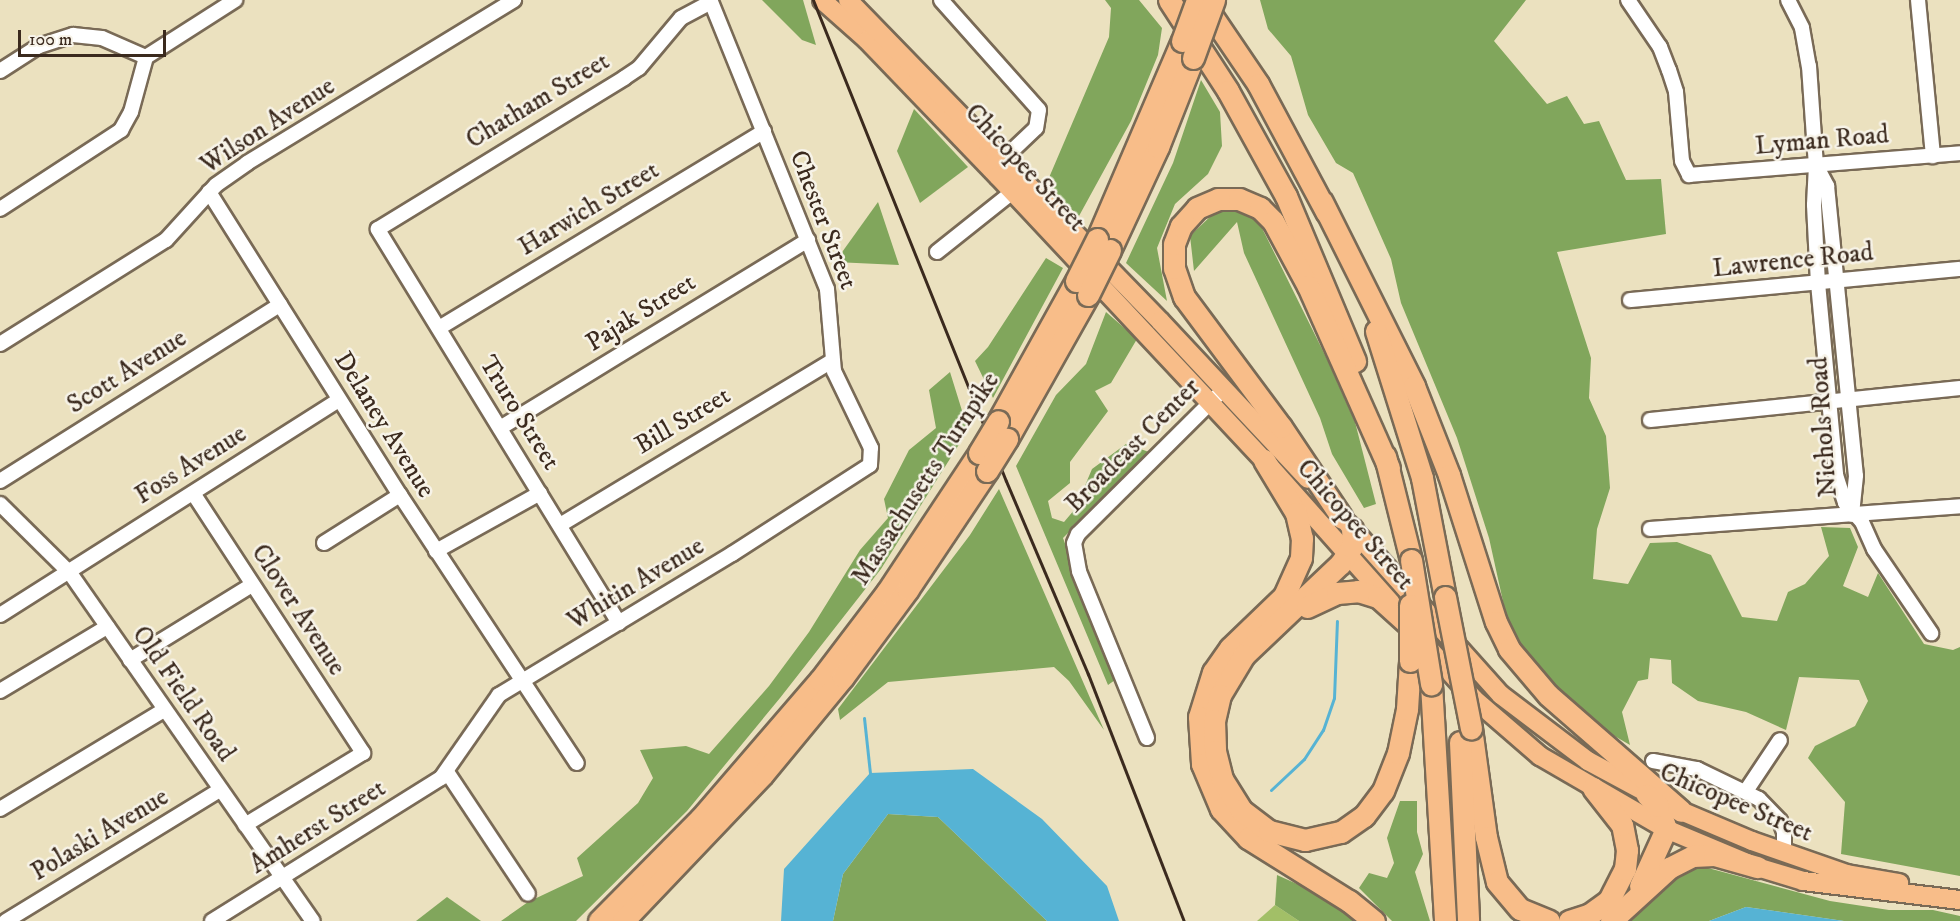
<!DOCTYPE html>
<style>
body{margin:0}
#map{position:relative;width:1960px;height:921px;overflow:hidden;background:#ebe1bf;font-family:"IM FELL DW Pica",serif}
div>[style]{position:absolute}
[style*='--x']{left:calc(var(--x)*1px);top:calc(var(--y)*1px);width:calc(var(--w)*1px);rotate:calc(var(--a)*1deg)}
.green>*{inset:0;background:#a2bf67}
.forest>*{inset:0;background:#81a65c}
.water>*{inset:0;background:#56b3d4}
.stream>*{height:3px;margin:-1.5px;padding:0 1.5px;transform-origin:1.5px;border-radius:1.5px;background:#56b3d4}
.roads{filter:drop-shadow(2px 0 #796a56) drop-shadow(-2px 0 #796a56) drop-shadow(0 2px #796a56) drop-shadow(0 -2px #796a56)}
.minor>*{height:14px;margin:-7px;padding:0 7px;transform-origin:7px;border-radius:7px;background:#fff}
.major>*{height:18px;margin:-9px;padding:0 9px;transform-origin:9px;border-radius:9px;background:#f8bd89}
.highway>*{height:21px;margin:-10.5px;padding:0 10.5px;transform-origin:10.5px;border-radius:10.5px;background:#f8bd89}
.rail>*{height:3px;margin:-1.5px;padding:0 1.5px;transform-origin:1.5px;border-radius:1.5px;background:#3b2a1e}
.bridges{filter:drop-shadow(2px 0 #796a56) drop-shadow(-2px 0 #796a56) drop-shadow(0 2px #796a56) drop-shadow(0 -2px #796a56)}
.highway-bridge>*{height:21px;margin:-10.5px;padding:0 10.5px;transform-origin:10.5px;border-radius:10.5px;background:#f8bd89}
span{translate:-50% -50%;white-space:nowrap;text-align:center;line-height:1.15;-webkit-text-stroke:5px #f7f3e8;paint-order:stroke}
.street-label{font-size:26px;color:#3b2a1e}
.scale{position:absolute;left:18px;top:30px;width:148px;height:27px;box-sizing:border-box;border:3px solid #3b2a1e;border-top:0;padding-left:8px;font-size:18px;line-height:21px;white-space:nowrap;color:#3b2a1e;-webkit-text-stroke:4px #f7f3e8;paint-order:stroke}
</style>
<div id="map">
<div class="green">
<i style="clip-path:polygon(1275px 905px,1299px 921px,1257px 921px)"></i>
</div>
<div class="forest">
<i style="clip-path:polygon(762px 0,803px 0,816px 45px,802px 40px)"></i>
<i style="clip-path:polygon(1105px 0,1139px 0,1162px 28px,1158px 55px,1131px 121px,1079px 216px,1045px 187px,1109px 37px,1111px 8px)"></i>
<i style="clip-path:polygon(1260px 0,1526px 0,1494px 41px,1547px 104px,1567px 96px,1584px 124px,1599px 121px,1626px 180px,1661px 179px,1666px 234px,1557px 252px,1591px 358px,1589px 398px,1606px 436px,1610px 488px,1597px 529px,1593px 579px,1628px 584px,1650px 543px,1677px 542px,1711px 555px,1742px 617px,1777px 621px,1788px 592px,1805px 584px,1829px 556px,1821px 527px,1850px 528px,1858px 547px,1843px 586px,1868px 597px,1878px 573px,1924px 644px,1953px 650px,1960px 647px,1960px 876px,1841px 854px,1845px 802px,1808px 758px,1815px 746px,1855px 726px,1868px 701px,1859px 680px,1799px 677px,1786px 730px,1746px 712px,1698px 701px,1672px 683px,1671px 660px,1650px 658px,1648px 679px,1638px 681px,1622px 712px,1630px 745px,1611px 734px,1534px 666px,1508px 624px,1489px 538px,1457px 438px,1401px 303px,1391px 259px,1353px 173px,1336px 163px,1308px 115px,1291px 56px,1268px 29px)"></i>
<i style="clip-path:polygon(1201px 80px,1220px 112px,1222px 146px,1208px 174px,1175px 204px,1157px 248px,1167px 301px,1126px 263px,1173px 163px)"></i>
<i style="clip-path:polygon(914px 109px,968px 167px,920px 203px,897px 151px)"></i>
<i style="clip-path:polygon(878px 202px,899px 265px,835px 262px)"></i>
<i style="clip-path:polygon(1241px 209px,1260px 224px,1327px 359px,1355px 422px,1376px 504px,1364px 508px,1332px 454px,1320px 418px,1244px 253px,1237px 222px,1194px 271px,1190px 236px,1216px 211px)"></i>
<i style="clip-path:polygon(1046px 258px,1063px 268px,993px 398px,975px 361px,988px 347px)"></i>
<i style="clip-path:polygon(1106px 312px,1137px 339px,1111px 383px,1095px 391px,1108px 411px,1070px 462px,1070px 483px,1048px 501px,1052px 518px,1064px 522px,1075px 509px,1092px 469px,1126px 444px,1149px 452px,1063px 538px,1115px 680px,1108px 685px,1016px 466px,1056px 395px,1086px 364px)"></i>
<i style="clip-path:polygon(950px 372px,968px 430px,881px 569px,780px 698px,687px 811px,576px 921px,501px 921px,528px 902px,583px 876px,577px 858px,638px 803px,653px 778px,640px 750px,686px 746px,709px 754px,769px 686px,809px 632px,860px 550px,888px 518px,884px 499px,909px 450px,936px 428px,929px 390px)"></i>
<i style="clip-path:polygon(999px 489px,1104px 730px,1069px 681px,1054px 667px,888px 682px,840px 720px,838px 709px,970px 535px)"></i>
<i style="clip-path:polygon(1400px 801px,1417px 801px,1417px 832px,1423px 854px,1415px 872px,1430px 921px,1392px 921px,1359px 888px,1369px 873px,1387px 878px,1394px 863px,1387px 838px)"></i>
<i style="clip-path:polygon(888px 814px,938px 817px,1047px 921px,833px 921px,843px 874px)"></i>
<i style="clip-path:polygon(1697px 865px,1830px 901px,1889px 910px,1933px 910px,1960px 916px,1960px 921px,1844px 921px,1746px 907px,1709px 921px,1621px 921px,1643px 897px)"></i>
<i style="clip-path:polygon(1277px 875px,1324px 896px,1356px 921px,1299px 921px,1275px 905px)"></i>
<i style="clip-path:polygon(447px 897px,481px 921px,416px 921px)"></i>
</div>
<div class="water">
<i style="clip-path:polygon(973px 769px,1042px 819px,1107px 886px,1119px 921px,1047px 921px,938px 817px,888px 814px,843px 874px,833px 921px,781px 921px,784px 869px,870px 773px)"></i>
<i style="clip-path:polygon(1746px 907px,1844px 921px,1709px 921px)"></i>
</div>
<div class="stream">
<i style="--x:864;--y:718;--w:55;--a:83.8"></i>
<i style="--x:1271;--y:790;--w:45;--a:-43.2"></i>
<i style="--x:1304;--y:759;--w:35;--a:-57"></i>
<i style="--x:1323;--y:730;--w:34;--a:-71"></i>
<i style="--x:1334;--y:698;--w:77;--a:-87.8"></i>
</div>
<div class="roads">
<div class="minor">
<i style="--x:941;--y:0;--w:147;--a:48.3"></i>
<i style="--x:1039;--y:110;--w:18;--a:99"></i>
<i style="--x:1036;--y:128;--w:55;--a:136.5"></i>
<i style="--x:1628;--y:0;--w:57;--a:55.8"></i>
<i style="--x:1660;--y:47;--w:25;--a:69"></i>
<i style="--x:1669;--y:70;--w:23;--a:72"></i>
<i style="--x:1676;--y:92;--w:69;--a:85"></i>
<i style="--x:1682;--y:161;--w:16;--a:63"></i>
<i style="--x:1689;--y:175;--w:272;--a:-4.6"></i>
<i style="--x:1788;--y:0;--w:31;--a:63"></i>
<i style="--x:1802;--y:28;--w:39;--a:80"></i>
<i style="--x:1809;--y:66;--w:99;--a:86"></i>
<i style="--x:1816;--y:165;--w:40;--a:92.9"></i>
<i style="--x:1814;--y:205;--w:78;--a:87.1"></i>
<i style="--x:1818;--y:283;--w:193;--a:84.6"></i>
<i style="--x:1836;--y:475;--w:29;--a:72"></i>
<i style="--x:1845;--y:503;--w:25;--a:48"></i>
<i style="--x:1862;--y:522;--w:30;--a:66"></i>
<i style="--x:1874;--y:549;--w:102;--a:55.8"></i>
<i style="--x:1918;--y:0;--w:157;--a:84.5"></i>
<i style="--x:146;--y:57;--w:106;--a:-32.6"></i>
<i style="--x:0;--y:71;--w:46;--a:-32.7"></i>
<i style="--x:39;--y:46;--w:36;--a:-18"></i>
<i style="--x:73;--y:35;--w:29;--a:6"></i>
<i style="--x:102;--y:38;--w:48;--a:23.4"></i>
<i style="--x:1816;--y:165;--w:24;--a:62"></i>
<i style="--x:1827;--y:186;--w:291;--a:84.3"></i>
<i style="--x:1856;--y:476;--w:39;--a:96"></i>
<i style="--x:209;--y:192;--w:358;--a:57.8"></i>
<i style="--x:400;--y:495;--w:321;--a:56.6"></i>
<i style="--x:0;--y:209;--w:145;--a:-33.1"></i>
<i style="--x:121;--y:130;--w:21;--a:-61"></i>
<i style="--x:131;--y:112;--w:57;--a:-74.7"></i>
<i style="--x:937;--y:252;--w:106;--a:-38.5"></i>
<i style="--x:1630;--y:300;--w:331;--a:-5.4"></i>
<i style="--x:439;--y:328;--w:380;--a:-31.2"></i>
<i style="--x:0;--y:344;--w:196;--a:-32.1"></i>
<i style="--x:166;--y:240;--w:74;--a:-47.7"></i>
<i style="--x:216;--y:185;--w:38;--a:-35"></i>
<i style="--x:247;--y:163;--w:313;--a:-31.4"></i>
<i style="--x:1650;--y:420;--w:312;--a:-5.9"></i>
<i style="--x:500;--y:428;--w:361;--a:-31.4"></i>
<i style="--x:0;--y:481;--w:331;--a:-32.2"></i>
<i style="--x:193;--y:493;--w:311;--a:56.8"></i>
<i style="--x:363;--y:753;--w:138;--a:148.6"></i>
<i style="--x:0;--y:504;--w:98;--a:44.6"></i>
<i style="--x:70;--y:573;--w:424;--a:55.1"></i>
<i style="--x:560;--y:525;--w:318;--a:-31.1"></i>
<i style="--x:1650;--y:529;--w:311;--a:-4.2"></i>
<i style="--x:324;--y:543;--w:90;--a:-32.3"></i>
<i style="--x:436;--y:551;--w:119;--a:-29.1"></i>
<i style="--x:0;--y:615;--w:401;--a:-32.4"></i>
<i style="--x:619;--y:623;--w:462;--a:-121.5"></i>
<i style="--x:378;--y:229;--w:289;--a:-31.5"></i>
<i style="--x:624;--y:78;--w:18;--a:-34"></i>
<i style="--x:639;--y:68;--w:65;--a:-50"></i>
<i style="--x:681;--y:18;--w:34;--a:-28"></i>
<i style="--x:130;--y:660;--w:143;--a:-31.6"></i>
<i style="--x:0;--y:691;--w:125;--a:-30.9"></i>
<i style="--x:1147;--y:738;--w:180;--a:-112.2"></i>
<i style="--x:1079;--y:571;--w:28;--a:-100"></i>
<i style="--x:1074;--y:543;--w:10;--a:-66"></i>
<i style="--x:1078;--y:534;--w:196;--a:-44.8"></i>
<i style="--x:1653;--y:761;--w:45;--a:10.3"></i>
<i style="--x:1697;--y:769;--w:69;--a:25.8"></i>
<i style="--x:1759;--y:799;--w:30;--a:46"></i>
<i style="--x:1780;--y:821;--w:12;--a:70"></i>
<i style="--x:1784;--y:832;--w:21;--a:90"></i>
<i style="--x:447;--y:772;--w:146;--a:56.4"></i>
<i style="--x:1746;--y:791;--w:61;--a:-56.3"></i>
<i style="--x:0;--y:809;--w:192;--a:-31.1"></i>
<i style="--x:6;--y:921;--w:251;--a:-31.5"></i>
<i style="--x:212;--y:921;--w:270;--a:-32"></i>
<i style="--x:441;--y:778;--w:101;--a:-55.1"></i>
<i style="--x:499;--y:695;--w:272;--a:-31.2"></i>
<i style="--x:732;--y:554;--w:164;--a:-32.8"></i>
<i style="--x:870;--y:465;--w:17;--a:-87"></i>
<i style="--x:871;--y:448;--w:85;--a:-115.7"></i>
<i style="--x:834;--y:371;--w:82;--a:-94.9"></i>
<i style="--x:827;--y:289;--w:312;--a:-112"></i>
</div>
<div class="major">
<i style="--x:822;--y:0;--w:60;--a:41.6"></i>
<i style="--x:867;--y:40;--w:189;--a:46.1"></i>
<i style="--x:998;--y:176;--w:389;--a:46.9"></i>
<i style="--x:1264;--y:460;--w:191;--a:48.4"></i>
<i style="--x:848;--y:0;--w:448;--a:45.8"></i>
<i style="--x:1160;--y:321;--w:216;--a:46.9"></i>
<i style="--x:1348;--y:524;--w:229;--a:48.2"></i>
<i style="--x:1501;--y:695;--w:109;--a:37.2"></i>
<i style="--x:1588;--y:761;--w:106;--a:28.3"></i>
<i style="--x:1681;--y:811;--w:77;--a:22.9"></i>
<i style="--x:1752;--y:841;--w:101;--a:19.2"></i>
<i style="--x:1847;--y:874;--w:53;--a:9.8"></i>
<i style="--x:1422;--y:641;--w:78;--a:48.1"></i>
<i style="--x:1474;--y:699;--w:87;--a:40.8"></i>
<i style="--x:1540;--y:756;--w:146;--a:30.1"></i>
<i style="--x:1666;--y:829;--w:99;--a:22.7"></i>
<i style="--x:1757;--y:867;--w:48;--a:16.9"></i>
<i style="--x:1803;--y:881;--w:158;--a:6.9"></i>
</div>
<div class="highway">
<i style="--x:1169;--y:0;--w:108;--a:57"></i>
<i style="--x:1228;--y:91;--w:120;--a:61.1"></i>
<i style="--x:1286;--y:196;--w:179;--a:67.3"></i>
<i style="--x:1201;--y:0;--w:102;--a:55.8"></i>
<i style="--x:1258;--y:84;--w:146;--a:61.9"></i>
<i style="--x:1322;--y:202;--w:206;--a:63.4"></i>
<i style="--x:1414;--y:386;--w:96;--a:68.5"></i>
<i style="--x:1449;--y:475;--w:154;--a:72.3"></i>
<i style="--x:1496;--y:622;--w:30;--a:64"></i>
<i style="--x:1509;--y:649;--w:60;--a:49.7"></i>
<i style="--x:1548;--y:695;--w:176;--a:41.1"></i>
<i style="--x:1097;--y:239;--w:215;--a:-66.8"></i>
<i style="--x:1110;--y:250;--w:114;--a:-65"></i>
<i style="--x:1158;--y:147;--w:96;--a:-68.5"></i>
<i style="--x:1376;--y:331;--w:154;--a:72.6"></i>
<i style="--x:1422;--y:478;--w:121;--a:79.1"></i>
<i style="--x:998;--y:421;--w:160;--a:-60.9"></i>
<i style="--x:1007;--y:439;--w:165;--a:-60.6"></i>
<i style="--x:1385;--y:456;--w:107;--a:76"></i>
<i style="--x:1264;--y:460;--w:62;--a:58.9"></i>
<i style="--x:1296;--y:513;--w:26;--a:77"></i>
<i style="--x:1302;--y:538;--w:20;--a:93"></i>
<i style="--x:1301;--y:558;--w:42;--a:114.1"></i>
<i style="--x:1284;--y:596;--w:75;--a:136.1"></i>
<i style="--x:1230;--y:648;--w:29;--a:125"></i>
<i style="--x:1213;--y:672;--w:47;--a:107.3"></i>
<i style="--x:1199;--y:717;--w:47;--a:86.3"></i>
<i style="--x:1202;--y:764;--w:49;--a:67.1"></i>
<i style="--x:1221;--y:809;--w:40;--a:47"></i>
<i style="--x:1248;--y:838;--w:119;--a:32"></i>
<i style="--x:1349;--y:901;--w:32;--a:39"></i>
<i style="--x:1342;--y:518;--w:110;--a:-123.8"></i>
<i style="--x:1281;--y:427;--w:162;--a:-126.7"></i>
<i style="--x:1184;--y:297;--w:31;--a:-109"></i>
<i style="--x:1174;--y:268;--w:24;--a:-90"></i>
<i style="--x:1174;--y:244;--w:19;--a:-69"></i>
<i style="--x:1181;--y:226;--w:24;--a:-48"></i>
<i style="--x:1197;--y:208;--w:23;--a:-23"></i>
<i style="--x:1218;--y:199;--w:21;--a:0"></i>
<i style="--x:1239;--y:199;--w:23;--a:23"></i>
<i style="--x:1260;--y:208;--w:18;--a:45"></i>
<i style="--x:1273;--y:221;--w:74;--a:61.7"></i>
<i style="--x:1308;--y:286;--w:199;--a:66"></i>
<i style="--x:1352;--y:529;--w:16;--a:86"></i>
<i style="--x:1353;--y:545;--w:23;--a:124"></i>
<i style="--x:1340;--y:564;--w:132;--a:136.5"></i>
<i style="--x:1244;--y:655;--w:47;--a:121"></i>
<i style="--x:1220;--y:695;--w:26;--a:103"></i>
<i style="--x:1214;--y:720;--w:31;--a:88"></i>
<i style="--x:1215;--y:751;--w:29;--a:76"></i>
<i style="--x:1222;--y:779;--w:36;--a:58"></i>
<i style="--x:1241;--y:810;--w:35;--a:37"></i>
<i style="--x:1269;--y:831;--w:37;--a:14"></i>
<i style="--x:1305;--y:840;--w:37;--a:-13"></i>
<i style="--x:1341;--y:832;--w:28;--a:-35"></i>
<i style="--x:1364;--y:816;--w:31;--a:-53"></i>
<i style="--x:1383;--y:791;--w:41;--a:-68.5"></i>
<i style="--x:1398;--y:753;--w:45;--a:-78.4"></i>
<i style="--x:1407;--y:709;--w:48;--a:-86.4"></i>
<i style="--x:1307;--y:607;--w:33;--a:-25"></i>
<i style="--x:1337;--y:593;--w:21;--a:-5"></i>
<i style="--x:1358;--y:591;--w:21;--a:17"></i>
<i style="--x:1378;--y:597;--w:38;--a:42"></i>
<i style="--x:1431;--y:684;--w:237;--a:86.6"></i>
<i style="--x:1471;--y:728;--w:110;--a:82.2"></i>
<i style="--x:1486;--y:837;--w:46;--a:76.3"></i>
<i style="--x:1497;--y:882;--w:35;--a:50"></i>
<i style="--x:1520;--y:909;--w:31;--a:22"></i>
<i style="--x:1460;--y:742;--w:179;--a:87.4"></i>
<i style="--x:1640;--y:886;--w:63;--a:-65.5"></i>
<i style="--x:1666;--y:829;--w:24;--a:-109"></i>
<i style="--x:1658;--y:806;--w:16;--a:-135"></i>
<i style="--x:599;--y:921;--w:144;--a:-45.3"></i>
<i style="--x:700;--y:819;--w:184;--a:-49.2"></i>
<i style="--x:820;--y:680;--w:111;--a:-52.7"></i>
<i style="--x:887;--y:592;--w:167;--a:-56.5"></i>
<i style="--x:623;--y:921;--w:202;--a:-46.4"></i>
<i style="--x:762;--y:775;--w:127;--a:-50.4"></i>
<i style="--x:843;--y:677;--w:109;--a:-53.5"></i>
<i style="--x:908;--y:589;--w:142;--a:-56.2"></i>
<i style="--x:1569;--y:921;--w:22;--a:-18"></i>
<i style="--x:1590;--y:914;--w:24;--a:-36"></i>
<i style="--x:1609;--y:900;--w:35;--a:-63"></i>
<i style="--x:1625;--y:869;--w:19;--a:-84"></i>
<i style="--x:1627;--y:850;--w:25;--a:-101"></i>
<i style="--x:1622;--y:825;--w:47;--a:-128.1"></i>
<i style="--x:1611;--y:921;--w:79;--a:-42.4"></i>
<i style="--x:1669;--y:868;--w:27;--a:-27"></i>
<i style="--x:1693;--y:856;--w:21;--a:-3"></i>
<i style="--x:1714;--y:855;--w:45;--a:15.6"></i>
</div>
</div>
<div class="rail">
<i style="--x:813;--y:0;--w:518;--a:68.14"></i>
<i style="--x:1006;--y:481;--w:210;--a:67"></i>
<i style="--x:1088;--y:674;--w:265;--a:68.8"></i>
</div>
<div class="bridges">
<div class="highway-bridge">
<i style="--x:1182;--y:41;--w:44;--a:-69.9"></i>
<i style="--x:1193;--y:58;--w:62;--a:-70.1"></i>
<i style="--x:1076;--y:281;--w:47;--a:-63.4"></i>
<i style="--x:1088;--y:295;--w:50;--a:-63.9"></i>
<i style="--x:979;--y:453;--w:37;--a:-59"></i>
<i style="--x:987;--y:471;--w:38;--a:-58"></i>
<i style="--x:1411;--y:560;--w:126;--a:80.8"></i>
<i style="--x:1445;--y:597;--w:134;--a:78.8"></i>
<i style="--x:1410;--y:661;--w:56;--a:-90"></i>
</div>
</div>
<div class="street-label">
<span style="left:538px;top:101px;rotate:-31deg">Chatham Street</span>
<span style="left:268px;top:126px;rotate:-33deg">Wilson Avenue</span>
<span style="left:1822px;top:141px;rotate:-5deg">Lyman Road</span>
<span style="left:1025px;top:168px;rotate:47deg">Chicopee Street</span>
<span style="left:589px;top:209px;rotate:-31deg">Harwich Street</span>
<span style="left:823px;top:220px;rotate:69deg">Chester Street</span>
<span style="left:1793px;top:261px;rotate:-6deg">Lawrence Road</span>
<span style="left:641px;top:313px;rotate:-32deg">Pajak Street</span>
<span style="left:127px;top:372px;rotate:-32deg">Scott Avenue</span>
<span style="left:519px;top:413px;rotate:58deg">Truro Street</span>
<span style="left:683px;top:421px;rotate:-31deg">Bill Street</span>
<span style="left:384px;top:425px;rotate:58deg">Delaney Avenue</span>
<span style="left:1824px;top:427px;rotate:-94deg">Nichols Road</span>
<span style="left:1133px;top:446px;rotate:-45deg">Broadcast Center</span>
<span style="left:191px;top:465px;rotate:-32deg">Foss Avenue</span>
<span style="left:926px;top:479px;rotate:-57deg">Massachusetts Turnpike</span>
<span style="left:1355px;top:525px;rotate:49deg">Chicopee Street</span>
<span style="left:636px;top:584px;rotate:-31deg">Whitin Avenue</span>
<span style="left:298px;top:610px;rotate:57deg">Clover Avenue</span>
<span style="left:183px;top:694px;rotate:55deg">Old Field Road</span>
<span style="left:1736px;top:803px;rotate:23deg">Chicopee Street</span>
<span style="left:318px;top:827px;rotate:-32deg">Amherst Street</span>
<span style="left:100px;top:835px;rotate:-31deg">Polaski Avenue</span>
</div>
<div class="scale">100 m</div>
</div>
